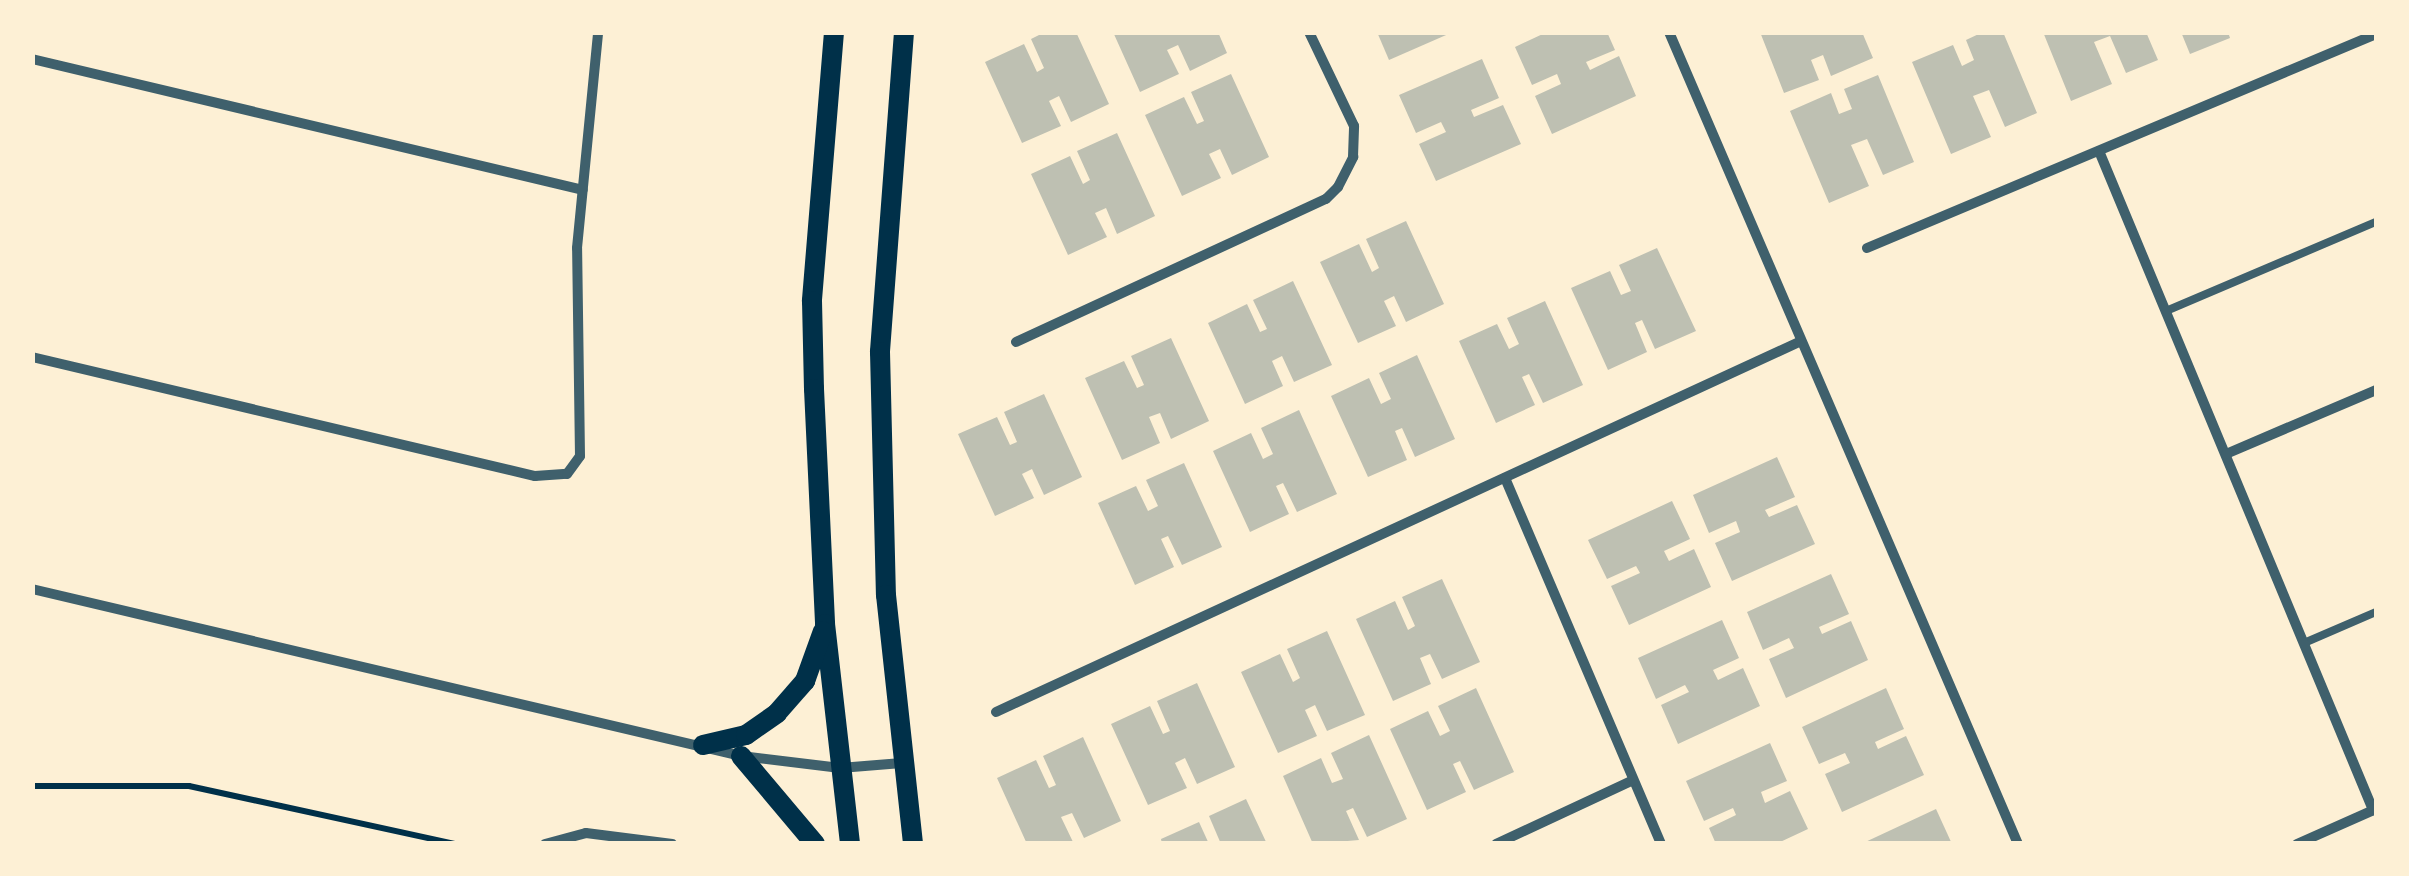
<!DOCTYPE html>
<style>
body{margin:0}
#map{position:relative;width:2409px;height:876px;overflow:hidden;background:#fdf0d5;font-family:Montserrat,sans-serif}
div>[style]{position:absolute}
[style*='--x']{left:calc(var(--x)*1px);top:calc(var(--y)*1px);width:calc(var(--w)*1px);rotate:calc(var(--a)*1deg)}
.building>*{inset:0;background:#bec0b2}
.path>*{height:6px;margin:-3px;padding:0 3px;transform-origin:3px;border-radius:3px;background:#003049}
.service>*{height:8px;margin:-4px;padding:0 4px;transform-origin:4px;border-radius:4px;background:#3f606c}
.minor>*{height:10px;margin:-5px;padding:0 5px;transform-origin:5px;border-radius:5px;background:#3f606c}
.secondary>*{height:20px;margin:-10px;padding:0 10px;transform-origin:10px;border-radius:10px;background:#003049}
span{translate:-50% -50%;white-space:nowrap;text-align:center;line-height:1.15;-webkit-text-stroke:8px #fdf0d5;paint-order:stroke}
.frame{position:absolute;inset:0;border:35px solid #fdf0d5;pointer-events:none}
</style>
<div id="map">
<div class="building">
<i style="clip-path:polygon(1045px 32px,1076px 32px,1109px 104px,1071px 122px,1059px 96px,1049px 101px,1061px 126px,1022px 143px,985px 62px,1024px 44px,1037px 72px,1044px 68px,1031px 39px)"></i>
<i style="clip-path:polygon(1113px 32px,1218px 32px,1227px 53px,1190px 71px,1178px 45px,1167px 50px,1179px 74px,1140px 92px)"></i>
<i style="clip-path:polygon(1377px 32px,1453px 32px,1389px 60px)"></i>
<i style="clip-path:polygon(1547px 32px,1607px 32px,1615px 50px,1586px 62px,1590px 70px,1619px 56px,1636px 96px,1552px 134px,1535px 96px,1561px 84px,1557px 74px,1532px 85px,1515px 47px)"></i>
<i style="clip-path:polygon(1760px 32px,1862px 32px,1873px 58px,1831px 76px,1823px 55px,1811px 60px,1819px 80px,1784px 93px)"></i>
<i style="clip-path:polygon(1983px 32px,2003px 32px,2037px 113px,2005px 127px,1989px 90px,1973px 96px,1991px 137px,1951px 154px,1912px 62px,1953px 45px,1962px 66px,1974px 60px,1966px 40px)"></i>
<i style="clip-path:polygon(2043px 32px,2146px 32px,2158px 60px,2126px 73px,2110px 36px,2094px 42px,2112px 84px,2071px 101px)"></i>
<i style="clip-path:polygon(2181px 32px,2228px 32px,2230px 38px,2190px 54px)"></i>
<i style="clip-path:polygon(1482px 59px,1499px 98px,1471px 110px,1474px 117px,1503px 105px,1521px 144px,1436px 181px,1419px 144px,1446px 132px,1441px 122px,1416px 133px,1399px 95px)"></i>
<i style="clip-path:polygon(1231px 74px,1269px 157px,1232px 175px,1220px 149px,1209px 154px,1221px 178px,1182px 196px,1145px 115px,1184px 97px,1197px 124px,1204px 121px,1191px 92px)"></i>
<i style="clip-path:polygon(1878px 75px,1914px 162px,1883px 175px,1867px 139px,1851px 145px,1869px 186px,1829px 203px,1790px 111px,1831px 93px,1839px 114px,1852px 109px,1844px 89px)"></i>
<i style="clip-path:polygon(1117px 133px,1155px 216px,1117px 234px,1106px 208px,1095px 213px,1107px 237px,1068px 255px,1031px 174px,1070px 156px,1083px 184px,1090px 180px,1077px 151px)"></i>
<i style="clip-path:polygon(1406px 221px,1444px 304px,1406px 322px,1394px 296px,1384px 301px,1396px 326px,1358px 343px,1320px 262px,1359px 244px,1372px 272px,1379px 268px,1366px 239px)"></i>
<i style="clip-path:polygon(1657px 248px,1696px 331px,1655px 349px,1642px 320px,1635px 323px,1647px 352px,1608px 370px,1571px 288px,1610px 271px,1621px 295px,1631px 291px,1619px 265px)"></i>
<i style="clip-path:polygon(1293px 281px,1332px 365px,1294px 382px,1282px 356px,1272px 361px,1283px 386px,1245px 404px,1208px 323px,1247px 304px,1260px 332px,1267px 329px,1253px 300px)"></i>
<i style="clip-path:polygon(1545px 301px,1583px 385px,1543px 403px,1529px 374px,1522px 377px,1535px 405px,1496px 423px,1459px 341px,1497px 324px,1509px 349px,1519px 344px,1507px 318px)"></i>
<i style="clip-path:polygon(1171px 338px,1209px 421px,1171px 439px,1160px 413px,1149px 417px,1160px 443px,1122px 460px,1085px 378px,1124px 361px,1137px 388px,1144px 385px,1131px 356px)"></i>
<i style="clip-path:polygon(1417px 355px,1455px 439px,1415px 457px,1402px 428px,1395px 431px,1407px 460px,1368px 477px,1331px 396px,1369px 378px,1381px 404px,1391px 399px,1379px 373px)"></i>
<i style="clip-path:polygon(1044px 394px,1082px 477px,1044px 495px,1032px 469px,1022px 474px,1034px 498px,995px 516px,958px 434px,997px 417px,1010px 445px,1017px 442px,1004px 412px)"></i>
<i style="clip-path:polygon(1299px 410px,1337px 494px,1297px 512px,1283px 483px,1276px 486px,1289px 514px,1250px 532px,1213px 451px,1251px 433px,1263px 459px,1273px 454px,1261px 428px)"></i>
<i style="clip-path:polygon(1777px 457px,1795px 497px,1765px 510px,1769px 517px,1797px 505px,1815px 544px,1732px 581px,1715px 543px,1740px 532px,1736px 521px,1709px 533px,1693px 495px)"></i>
<i style="clip-path:polygon(1184px 463px,1222px 547px,1182px 565px,1168px 536px,1161px 539px,1174px 567px,1135px 585px,1098px 503px,1136px 486px,1148px 511px,1158px 506px,1146px 480px)"></i>
<i style="clip-path:polygon(1672px 501px,1690px 539px,1664px 551px,1669px 561px,1694px 549px,1711px 587px,1629px 625px,1611px 586px,1640px 573px,1636px 566px,1607px 579px,1588px 540px)"></i>
<i style="clip-path:polygon(1831px 574px,1849px 614px,1819px 627px,1822px 634px,1851px 621px,1868px 660px,1786px 698px,1769px 659px,1794px 648px,1789px 638px,1763px 650px,1747px 612px)"></i>
<i style="clip-path:polygon(1442px 579px,1480px 662px,1442px 679px,1430px 654px,1420px 658px,1431px 684px,1393px 701px,1356px 619px,1395px 601px,1408px 630px,1415px 626px,1402px 597px)"></i>
<i style="clip-path:polygon(1722px 620px,1739px 658px,1713px 670px,1718px 680px,1743px 668px,1760px 706px,1678px 744px,1661px 705px,1689px 692px,1685px 685px,1656px 699px,1638px 658px)"></i>
<i style="clip-path:polygon(1327px 631px,1365px 715px,1327px 731px,1315px 705px,1305px 710px,1317px 736px,1278px 753px,1241px 672px,1280px 654px,1293px 682px,1300px 678px,1287px 649px)"></i>
<i style="clip-path:polygon(1197px 683px,1235px 767px,1197px 784px,1185px 758px,1175px 763px,1187px 788px,1148px 805px,1111px 724px,1150px 706px,1163px 734px,1170px 731px,1157px 701px)"></i>
<i style="clip-path:polygon(1476px 688px,1514px 772px,1474px 790px,1460px 761px,1453px 764px,1466px 792px,1427px 810px,1390px 729px,1428px 711px,1440px 736px,1450px 731px,1438px 706px)"></i>
<i style="clip-path:polygon(1886px 688px,1904px 729px,1875px 742px,1878px 749px,1906px 736px,1924px 775px,1842px 812px,1825px 774px,1850px 763px,1845px 753px,1819px 764px,1802px 727px)"></i>
<i style="clip-path:polygon(1369px 735px,1407px 819px,1367px 837px,1353px 808px,1346px 811px,1359px 840px,1313px 844px,1283px 776px,1321px 758px,1332px 783px,1343px 779px,1331px 753px)"></i>
<i style="clip-path:polygon(1083px 737px,1121px 821px,1084px 838px,1072px 813px,1061px 817px,1073px 842px,1027px 844px,997px 778px,1036px 760px,1049px 788px,1056px 785px,1043px 756px)"></i>
<i style="clip-path:polygon(1770px 743px,1787px 781px,1761px 792px,1765px 803px,1790px 791px,1808px 829px,1776px 844px,1716px 844px,1709px 828px,1736px 815px,1733px 808px,1704px 821px,1686px 781px)"></i>
<i style="clip-path:polygon(1246px 799px,1267px 844px,1221px 844px,1209px 816px)"></i>
<i style="clip-path:polygon(1936px 809px,1952px 844px,1861px 844px)"></i>
<i style="clip-path:polygon(1199px 822px,1209px 844px,1162px 844px,1161px 839px)"></i>
</div>
<div class="path">
<i style="--x:32;--y:786;--w:157;--a:0"></i>
<i style="--x:189;--y:786;--w:273;--a:12.3"></i>
</div>
<div class="service">
<i style="--x:2166;--y:311;--w:228;--a:-23"></i>
<i style="--x:2304;--y:643;--w:78;--a:-23.3"></i>
</div>
<div class="minor">
<i style="--x:1669;--y:32;--w:884;--a:66.74"></i>
<i style="--x:32;--y:59;--w:566;--a:13.37"></i>
<i style="--x:2099;--y:151;--w:714;--a:67.42"></i>
<i style="--x:1867;--y:248;--w:552;--a:-22.8"></i>
<i style="--x:1016;--y:342;--w:341;--a:-24.8"></i>
<i style="--x:1326;--y:199;--w:17;--a:-45"></i>
<i style="--x:1338;--y:187;--w:34;--a:-63"></i>
<i style="--x:1353;--y:157;--w:31;--a:-88"></i>
<i style="--x:1354;--y:126;--w:104;--a:-115.6"></i>
<i style="--x:32;--y:357;--w:517;--a:13.31"></i>
<i style="--x:535;--y:476;--w:32;--a:-4"></i>
<i style="--x:567;--y:474;--w:22;--a:-54"></i>
<i style="--x:580;--y:456;--w:208;--a:-90.8"></i>
<i style="--x:577;--y:248;--w:217;--a:-84.4"></i>
<i style="--x:2226;--y:454;--w:163;--a:-23.1"></i>
<i style="--x:1505;--y:478;--w:398;--a:66.9"></i>
<i style="--x:32;--y:589;--w:728;--a:13.25"></i>
<i style="--x:741;--y:756;--w:100;--a:6.9"></i>
<i style="--x:840;--y:768;--w:62;--a:-4.6"></i>
<i style="--x:996;--y:712;--w:886;--a:-24.74"></i>
<i style="--x:545;--y:844;--w:42;--a:-15"></i>
<i style="--x:586;--y:833;--w:87;--a:7.3"></i>
<i style="--x:1496;--y:844;--w:151;--a:-25"></i>
<i style="--x:2297;--y:844;--w:86;--a:-23.9"></i>
</div>
<div class="secondary">
<i style="--x:834;--y:32;--w:270;--a:94.7"></i>
<i style="--x:812;--y:301;--w:88;--a:88.7"></i>
<i style="--x:814;--y:389;--w:235;--a:87.3"></i>
<i style="--x:825;--y:624;--w:221;--a:83.5"></i>
<i style="--x:904;--y:32;--w:321;--a:94.3"></i>
<i style="--x:880;--y:352;--w:243;--a:88.6"></i>
<i style="--x:886;--y:595;--w:250;--a:83.8"></i>
<i style="--x:703;--y:745;--w:44;--a:-13.1"></i>
<i style="--x:746;--y:735;--w:38;--a:-35"></i>
<i style="--x:777;--y:713;--w:43;--a:-48.8"></i>
<i style="--x:805;--y:681;--w:53;--a:-70.2"></i>
<i style="--x:741;--y:756;--w:115;--a:49.9"></i>
</div>
<div class="frame"></div>
</div>
